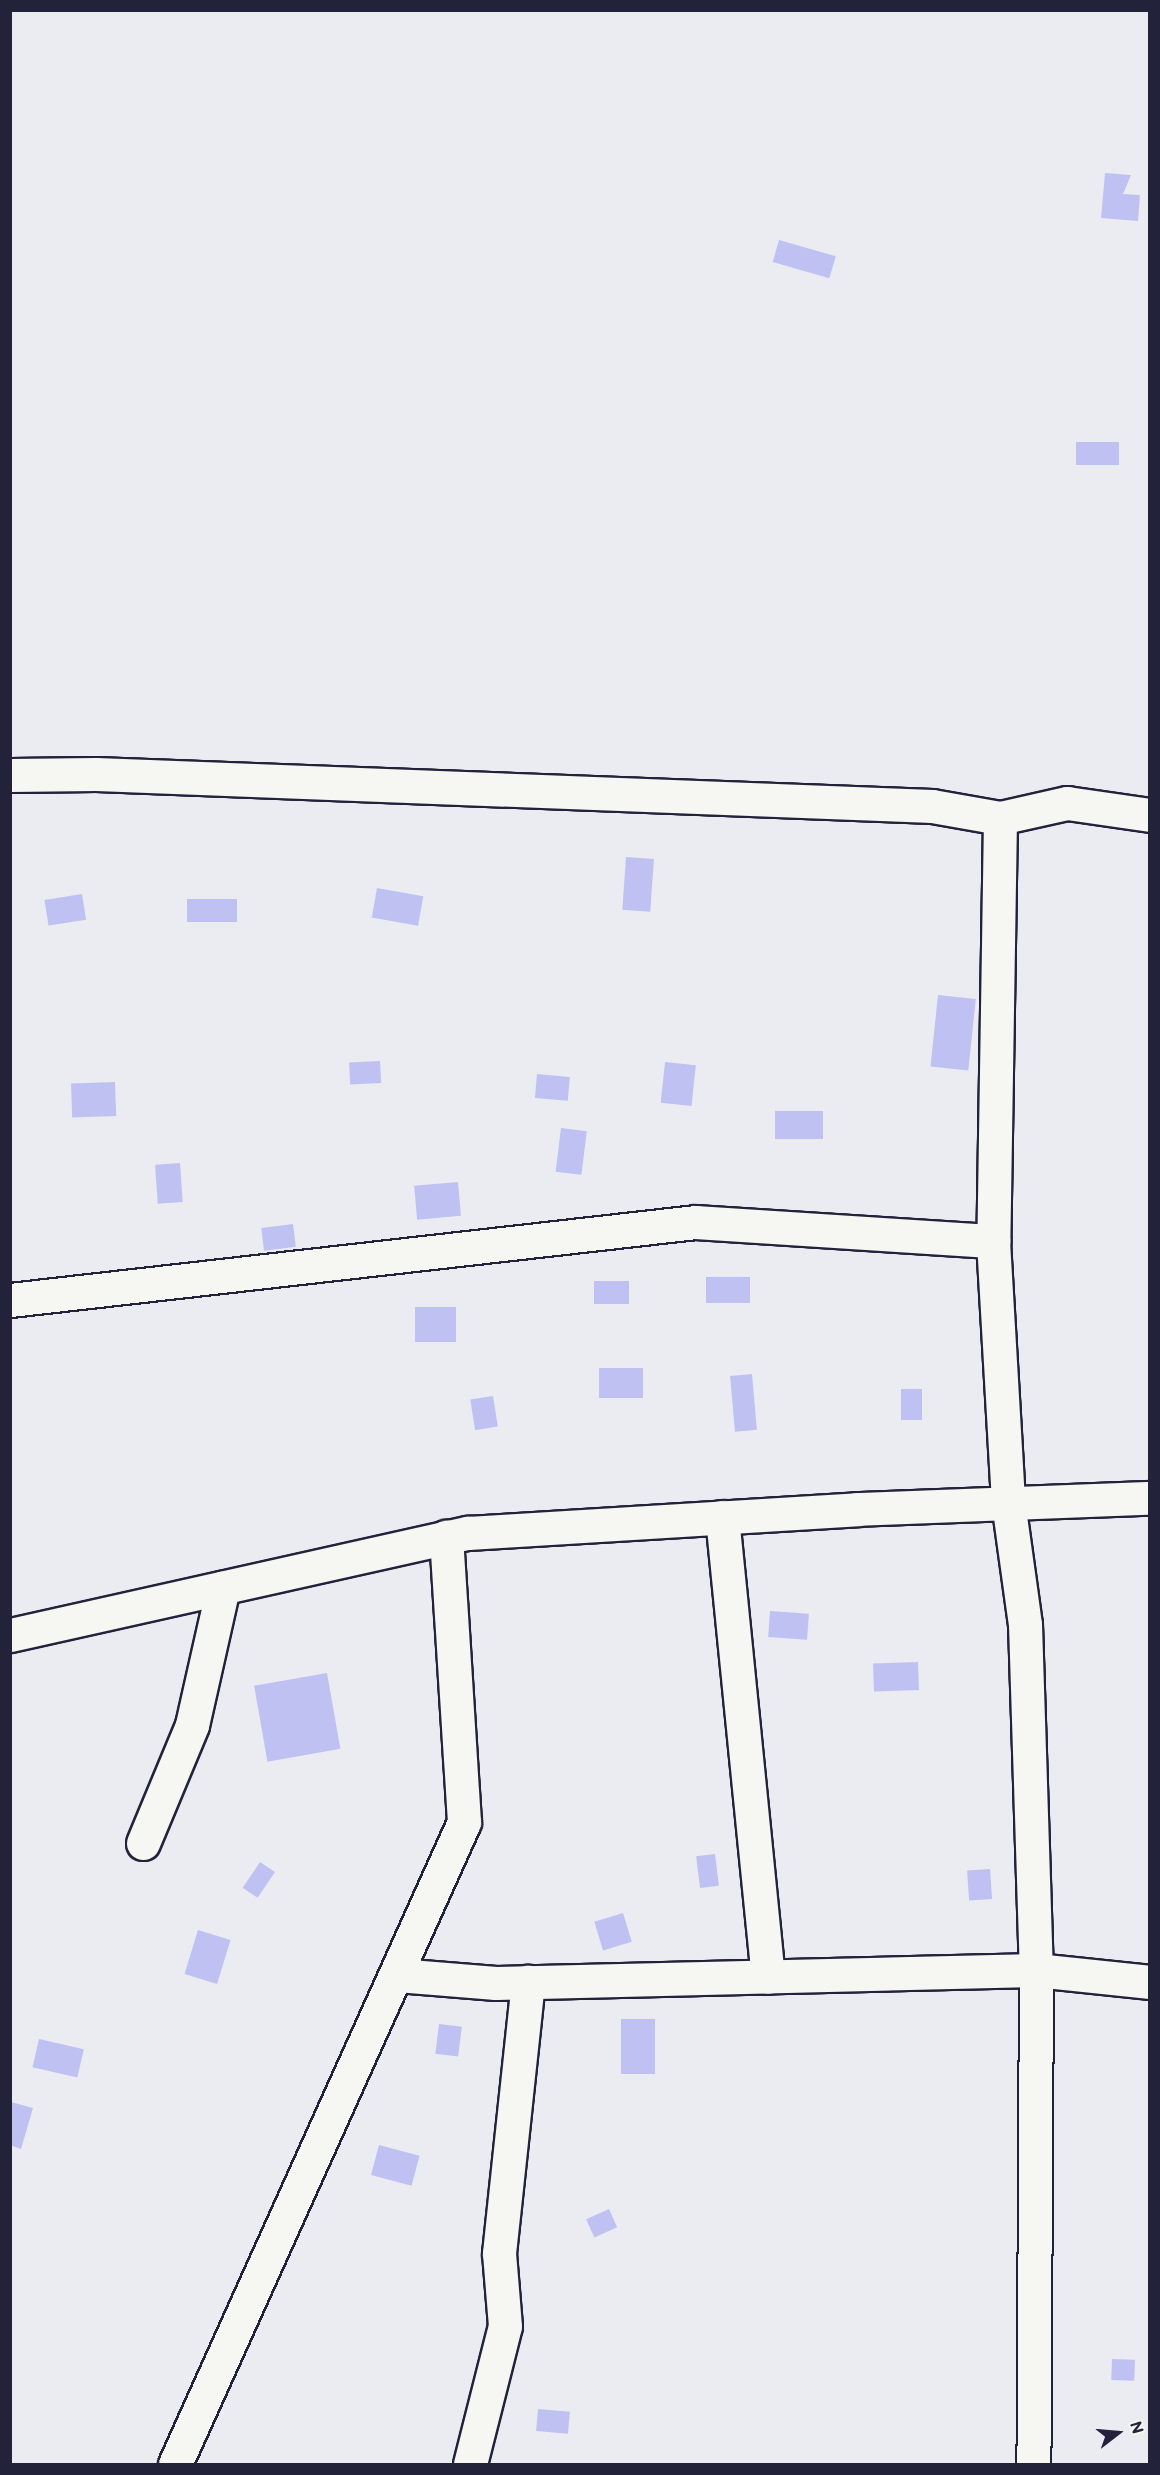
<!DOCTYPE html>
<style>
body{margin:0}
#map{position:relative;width:1160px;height:2475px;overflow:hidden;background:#ebebf2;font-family:"Balsamiq Sans",sans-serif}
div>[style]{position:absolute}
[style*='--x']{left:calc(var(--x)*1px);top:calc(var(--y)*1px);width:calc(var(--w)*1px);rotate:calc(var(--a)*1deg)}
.building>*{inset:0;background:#bfc1f3;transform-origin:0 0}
.roads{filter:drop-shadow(2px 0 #22223b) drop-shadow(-2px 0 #22223b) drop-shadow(0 2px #22223b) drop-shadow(0 -2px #22223b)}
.minor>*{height:33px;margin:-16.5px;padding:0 16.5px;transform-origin:16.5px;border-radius:16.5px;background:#f6f6f2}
.tertiary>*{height:33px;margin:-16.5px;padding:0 16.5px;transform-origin:16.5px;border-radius:16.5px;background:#f6f6f2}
span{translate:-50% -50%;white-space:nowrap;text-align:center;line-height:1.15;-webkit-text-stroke:6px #f6f6f2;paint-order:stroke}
.frame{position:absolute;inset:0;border:12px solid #22223b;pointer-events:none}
.north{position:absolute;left:1088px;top:2403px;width:60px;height:60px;-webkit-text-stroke:4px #f6f6f2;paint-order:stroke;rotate:74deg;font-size:16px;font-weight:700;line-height:24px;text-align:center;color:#22223b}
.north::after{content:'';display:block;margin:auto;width:21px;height:27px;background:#22223b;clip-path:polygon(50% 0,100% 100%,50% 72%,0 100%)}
</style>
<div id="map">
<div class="building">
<i style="clip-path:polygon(1105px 173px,1131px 175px,1123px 194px,1140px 195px,1138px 221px,1101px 218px)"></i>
<i style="left:779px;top:240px;width:59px;height:23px;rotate:16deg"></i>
<i style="left:1119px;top:442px;width:23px;height:43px;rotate:90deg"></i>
<i style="left:626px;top:857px;width:28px;height:53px;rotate:4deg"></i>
<i style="left:377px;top:888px;width:47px;height:30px;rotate:10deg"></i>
<i style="left:82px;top:894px;width:26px;height:38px;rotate:81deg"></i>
<i style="left:187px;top:899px;width:50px;height:23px"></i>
<i style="left:938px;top:995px;width:38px;height:72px;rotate:6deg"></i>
<i style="left:380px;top:1061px;width:22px;height:31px;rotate:87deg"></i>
<i style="left:665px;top:1062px;width:31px;height:41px;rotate:6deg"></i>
<i style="left:537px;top:1074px;width:33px;height:24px;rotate:5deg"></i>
<i style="left:115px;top:1082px;width:34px;height:44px;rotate:88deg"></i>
<i style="left:775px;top:1111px;width:48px;height:28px"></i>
<i style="left:561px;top:1128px;width:26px;height:44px;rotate:7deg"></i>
<i style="left:180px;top:1163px;width:39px;height:25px;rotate:86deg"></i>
<i style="left:458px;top:1182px;width:34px;height:44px;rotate:85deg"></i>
<i style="left:293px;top:1224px;width:23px;height:32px;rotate:83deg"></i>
<i style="left:706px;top:1277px;width:44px;height:26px"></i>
<i style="left:594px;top:1281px;width:35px;height:23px"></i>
<i style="left:415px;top:1307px;width:41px;height:35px"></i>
<i style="left:599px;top:1368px;width:44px;height:30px"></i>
<i style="left:752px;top:1374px;width:56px;height:22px;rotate:85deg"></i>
<i style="left:901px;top:1389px;width:21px;height:31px"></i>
<i style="left:493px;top:1396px;width:31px;height:23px;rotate:81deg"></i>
<i style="left:770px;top:1611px;width:39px;height:26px;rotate:4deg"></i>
<i style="left:918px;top:1662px;width:28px;height:45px;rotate:88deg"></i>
<i style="left:327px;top:1673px;width:77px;height:74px;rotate:80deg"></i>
<i style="left:715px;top:1854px;width:32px;height:19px;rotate:83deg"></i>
<i style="left:260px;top:1862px;width:18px;height:31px;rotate:34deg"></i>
<i style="left:990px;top:1869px;width:30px;height:23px;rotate:86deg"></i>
<i style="left:623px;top:1913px;width:30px;height:30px;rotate:73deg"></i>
<i style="left:198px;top:1930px;width:34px;height:46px;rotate:17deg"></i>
<i style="left:621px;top:2019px;width:34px;height:55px"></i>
<i style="left:439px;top:2024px;width:23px;height:30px;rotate:7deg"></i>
<i style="left:39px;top:2039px;width:46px;height:29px;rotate:13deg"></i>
<i style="clip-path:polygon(11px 2102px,33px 2108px,21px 2149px,10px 2145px)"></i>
<i style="left:379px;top:2145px;width:42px;height:31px;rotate:15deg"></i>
<i style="left:609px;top:2209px;width:20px;height:25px;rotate:66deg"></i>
<i style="left:1112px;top:2359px;width:23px;height:21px;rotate:2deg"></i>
<i style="left:538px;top:2409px;width:32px;height:22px;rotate:5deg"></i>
</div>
<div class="roads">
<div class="minor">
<i style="--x:10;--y:775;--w:86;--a:-0.7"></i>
<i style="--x:96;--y:774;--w:837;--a:2.19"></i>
<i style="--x:932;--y:806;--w:69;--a:10"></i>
<i style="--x:1000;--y:818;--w:69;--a:-12.6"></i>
<i style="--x:1067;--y:803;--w:84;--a:8.2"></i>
<i style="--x:1000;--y:818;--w:423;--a:90.9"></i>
<i style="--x:993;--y:1241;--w:261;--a:86.7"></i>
<i style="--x:1008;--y:1502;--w:123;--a:82.1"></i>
<i style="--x:1025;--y:1624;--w:346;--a:88.2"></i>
<i style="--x:1036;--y:1970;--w:494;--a:90.3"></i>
<i style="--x:10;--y:1300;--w:690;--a:-6.49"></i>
<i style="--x:696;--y:1222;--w:298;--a:3.7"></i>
<i style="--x:722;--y:1517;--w:462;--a:84.3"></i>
<i style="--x:143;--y:1843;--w:128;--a:-67.4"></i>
<i style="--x:192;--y:1725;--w:141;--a:-77.3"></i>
<i style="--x:397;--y:1975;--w:99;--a:4.6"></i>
<i style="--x:496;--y:1983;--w:540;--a:-1.38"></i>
<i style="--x:1036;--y:1970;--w:115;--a:6"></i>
<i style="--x:175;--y:2464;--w:704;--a:-65.76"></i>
<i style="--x:464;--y:1822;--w:286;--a:-93.6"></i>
<i style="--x:470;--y:2464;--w:142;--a:-75.8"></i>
<i style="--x:505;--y:2326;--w:73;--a:-94.7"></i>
<i style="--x:499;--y:2253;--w:273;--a:-83.9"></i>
</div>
<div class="tertiary">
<i style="--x:10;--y:1635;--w:469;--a:-12.6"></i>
<i style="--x:468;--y:1533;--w:390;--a:-3.5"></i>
<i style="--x:857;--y:1509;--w:293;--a:-2.2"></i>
</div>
</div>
<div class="frame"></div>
<div class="north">N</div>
</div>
